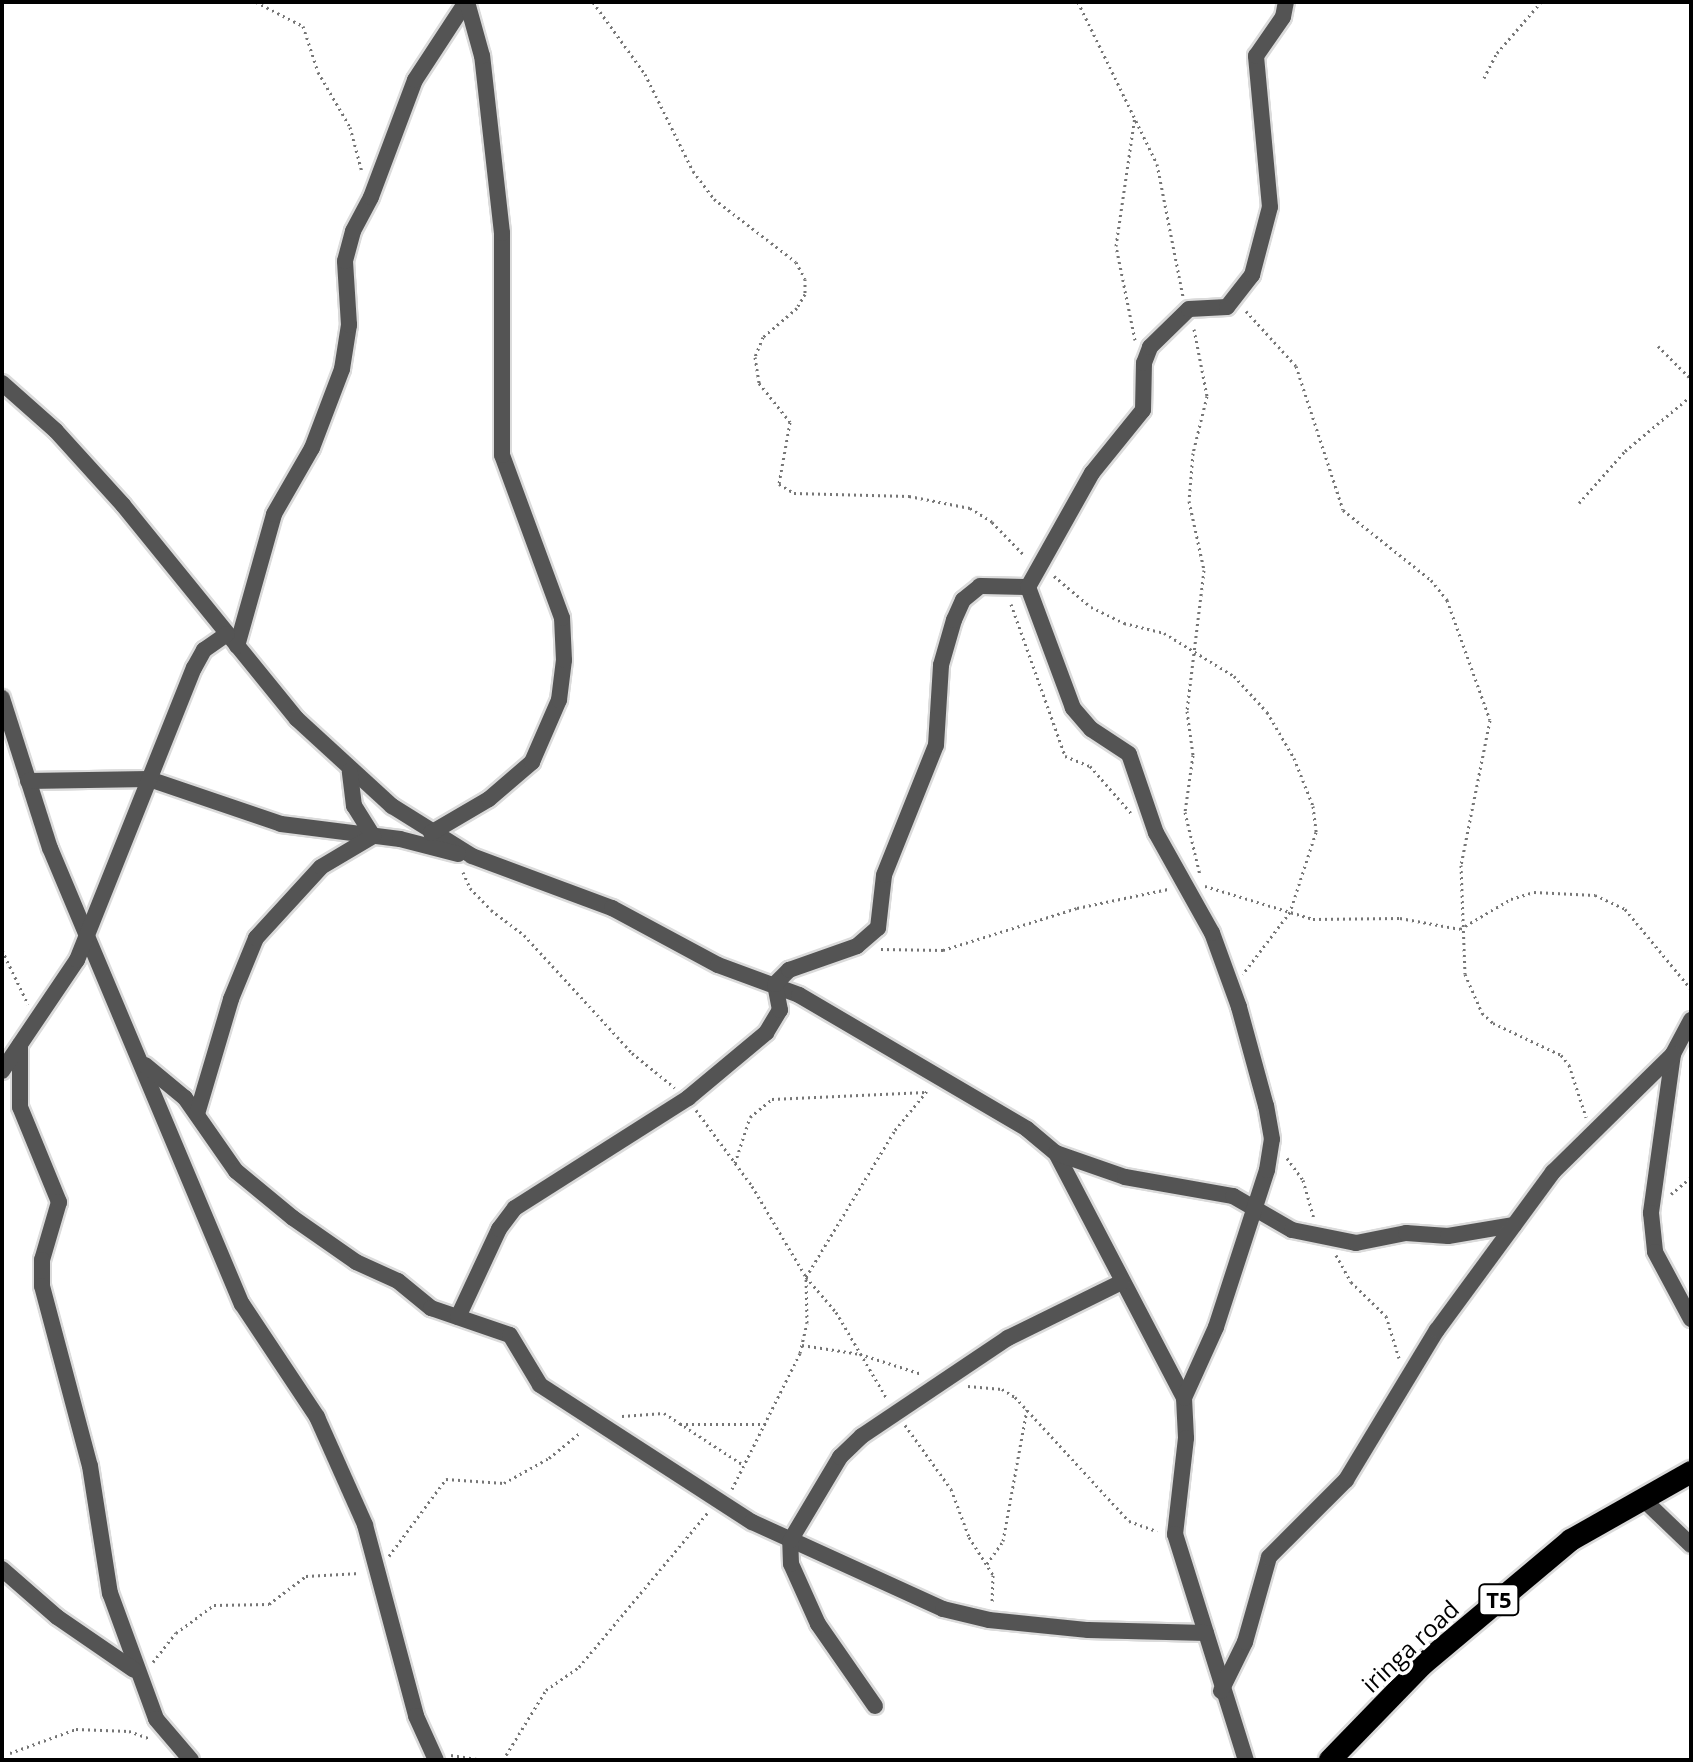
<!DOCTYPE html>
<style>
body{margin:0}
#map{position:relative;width:1693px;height:1762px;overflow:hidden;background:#fff;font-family:"Open Sans",sans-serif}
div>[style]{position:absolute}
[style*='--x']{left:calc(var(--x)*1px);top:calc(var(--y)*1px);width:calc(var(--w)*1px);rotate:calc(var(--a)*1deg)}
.path>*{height:3px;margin-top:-1.5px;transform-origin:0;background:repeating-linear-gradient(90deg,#767676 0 2px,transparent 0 6px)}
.roads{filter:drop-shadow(2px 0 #dbdbdb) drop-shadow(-2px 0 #dbdbdb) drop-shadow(0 2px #dbdbdb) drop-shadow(0 -2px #dbdbdb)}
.minor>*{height:16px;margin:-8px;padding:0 8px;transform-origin:8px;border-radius:8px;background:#545454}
.trunk>*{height:22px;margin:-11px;padding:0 11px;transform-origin:11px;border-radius:11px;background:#000}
span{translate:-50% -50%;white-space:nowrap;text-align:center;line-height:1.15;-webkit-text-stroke:7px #fff;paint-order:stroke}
.shield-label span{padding:2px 6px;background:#fff;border:2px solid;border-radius:6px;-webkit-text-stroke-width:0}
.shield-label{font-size:22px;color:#000;font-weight:700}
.street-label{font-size:24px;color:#000}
.frame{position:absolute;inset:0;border:4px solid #000;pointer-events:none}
</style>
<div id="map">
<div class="path">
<i style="--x:256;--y:2;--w:53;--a:27.1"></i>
<i style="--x:303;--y:26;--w:48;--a:71.9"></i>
<i style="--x:318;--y:72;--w:64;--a:59.8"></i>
<i style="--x:350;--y:127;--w:47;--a:75.1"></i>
<i style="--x:593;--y:2;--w:89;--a:54.2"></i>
<i style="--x:645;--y:74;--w:108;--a:63.7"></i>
<i style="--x:693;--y:171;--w:35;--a:53"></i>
<i style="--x:714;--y:199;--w:103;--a:37.5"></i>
<i style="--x:796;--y:262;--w:19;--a:62"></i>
<i style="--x:805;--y:279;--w:15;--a:90"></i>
<i style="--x:805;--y:294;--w:16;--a:120"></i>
<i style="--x:797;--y:308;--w:45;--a:139.5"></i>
<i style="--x:763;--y:337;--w:22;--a:112"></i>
<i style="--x:755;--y:357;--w:26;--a:81"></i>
<i style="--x:759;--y:383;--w:50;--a:51.5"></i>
<i style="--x:790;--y:422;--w:63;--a:100.1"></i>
<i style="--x:779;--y:484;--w:17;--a:31"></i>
<i style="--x:794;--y:493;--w:115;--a:1.5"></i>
<i style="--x:909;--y:496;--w:62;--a:11.1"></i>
<i style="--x:970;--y:508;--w:26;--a:32"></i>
<i style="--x:992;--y:522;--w:47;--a:45.9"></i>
<i style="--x:1078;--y:2;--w:180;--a:64"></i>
<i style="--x:1157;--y:164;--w:135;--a:78.9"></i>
<i style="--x:1484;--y:78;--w:28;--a:-63"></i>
<i style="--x:1497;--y:53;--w:67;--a:-49.2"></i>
<i style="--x:1246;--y:311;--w:74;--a:47.7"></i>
<i style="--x:1296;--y:366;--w:151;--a:71.9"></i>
<i style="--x:1343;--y:510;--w:112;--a:38.5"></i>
<i style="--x:1431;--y:580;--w:26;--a:51"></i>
<i style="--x:1447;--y:600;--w:127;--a:70.3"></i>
<i style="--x:1490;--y:720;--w:148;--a:101.3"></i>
<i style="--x:1461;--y:865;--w:109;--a:87.9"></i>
<i style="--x:1465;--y:974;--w:43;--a:66.4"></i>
<i style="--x:1482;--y:1013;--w:15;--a:42"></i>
<i style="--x:1493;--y:1023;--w:75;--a:25.2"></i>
<i style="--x:1561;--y:1055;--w:13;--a:51"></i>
<i style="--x:1569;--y:1065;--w:55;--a:71.9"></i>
<i style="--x:1194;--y:329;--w:68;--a:79"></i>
<i style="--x:1207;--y:396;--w:59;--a:103.8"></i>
<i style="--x:1193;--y:453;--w:48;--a:94.8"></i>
<i style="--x:1189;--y:501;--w:71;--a:77.7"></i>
<i style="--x:1204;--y:570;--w:142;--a:96.9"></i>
<i style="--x:1187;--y:711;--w:44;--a:82.2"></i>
<i style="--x:1193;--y:755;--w:58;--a:98"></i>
<i style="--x:1185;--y:812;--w:65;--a:76.6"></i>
<i style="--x:1135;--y:340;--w:96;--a:-101.4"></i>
<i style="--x:1116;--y:246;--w:131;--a:-81.7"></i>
<i style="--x:1658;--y:346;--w:47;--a:45"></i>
<i style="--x:1579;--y:503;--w:69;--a:-48.5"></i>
<i style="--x:1625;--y:451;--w:86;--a:-39.8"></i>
<i style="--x:1054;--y:576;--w:48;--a:40"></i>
<i style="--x:1091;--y:607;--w:37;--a:26"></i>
<i style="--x:1124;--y:623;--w:41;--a:14"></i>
<i style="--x:1164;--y:633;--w:82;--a:31.6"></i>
<i style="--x:1234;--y:676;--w:49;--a:47.5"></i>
<i style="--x:1267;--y:712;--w:53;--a:59.6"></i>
<i style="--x:1294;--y:758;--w:52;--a:68.4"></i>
<i style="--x:1313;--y:806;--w:26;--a:83"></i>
<i style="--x:1316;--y:832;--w:84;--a:108"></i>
<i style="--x:1290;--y:912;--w:78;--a:127.2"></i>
<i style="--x:1011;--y:604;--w:161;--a:70.4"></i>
<i style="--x:1065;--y:756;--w:27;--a:22"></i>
<i style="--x:1090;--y:766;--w:62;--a:48.9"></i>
<i style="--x:463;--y:872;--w:17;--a:66"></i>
<i style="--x:470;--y:888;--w:30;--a:46"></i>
<i style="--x:491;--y:910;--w:41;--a:37.1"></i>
<i style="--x:524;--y:935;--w:160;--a:47.5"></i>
<i style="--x:632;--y:1053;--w:55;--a:39.1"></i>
<i style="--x:1205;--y:886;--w:113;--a:17"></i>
<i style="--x:1313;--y:919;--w:87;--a:-0.7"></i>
<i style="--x:1400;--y:918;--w:61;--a:10.4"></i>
<i style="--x:1460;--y:929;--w:59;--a:-30.5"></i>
<i style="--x:1511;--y:899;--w:24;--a:-17"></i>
<i style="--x:1534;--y:892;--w:61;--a:2.8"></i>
<i style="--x:1595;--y:895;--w:33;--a:25"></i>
<i style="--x:1625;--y:909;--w:104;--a:50.5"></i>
<i style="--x:881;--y:949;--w:62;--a:0.9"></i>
<i style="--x:943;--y:950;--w:140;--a:-17.4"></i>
<i style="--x:1077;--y:908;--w:93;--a:-11.8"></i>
<i style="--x:2;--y:950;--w:60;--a:64.3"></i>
<i style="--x:696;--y:1110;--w:94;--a:53.6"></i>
<i style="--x:752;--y:1186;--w:106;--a:59.3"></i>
<i style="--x:806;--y:1277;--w:46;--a:49.4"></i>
<i style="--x:836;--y:1312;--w:101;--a:59.6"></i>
<i style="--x:1287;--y:1158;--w:27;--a:54"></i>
<i style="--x:1303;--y:1180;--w:41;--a:74.2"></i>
<i style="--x:735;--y:1163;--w:48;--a:-71.9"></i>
<i style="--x:750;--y:1117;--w:28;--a:-39"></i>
<i style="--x:772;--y:1099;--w:154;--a:-2.6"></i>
<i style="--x:1671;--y:1194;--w:26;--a:-40"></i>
<i style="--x:1336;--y:1255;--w:31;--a:61"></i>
<i style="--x:1351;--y:1282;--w:49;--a:44.2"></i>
<i style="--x:1386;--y:1316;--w:44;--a:72.8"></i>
<i style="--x:802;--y:1345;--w:59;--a:8.8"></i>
<i style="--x:860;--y:1354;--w:65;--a:17.9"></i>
<i style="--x:968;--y:1386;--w:34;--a:5"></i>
<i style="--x:1002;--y:1389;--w:15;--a:32"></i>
<i style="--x:1015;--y:1397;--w:168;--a:47.4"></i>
<i style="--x:1129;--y:1521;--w:30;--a:20"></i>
<i style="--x:622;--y:1416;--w:42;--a:-4.1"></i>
<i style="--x:664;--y:1413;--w:93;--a:33.2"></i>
<i style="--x:680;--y:1424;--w:88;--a:0"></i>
<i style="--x:905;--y:1425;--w:79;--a:54.3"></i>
<i style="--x:951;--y:1489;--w:51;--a:69.4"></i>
<i style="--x:969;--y:1537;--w:45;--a:57.7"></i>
<i style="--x:993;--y:1575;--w:29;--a:92"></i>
<i style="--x:732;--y:1489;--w:152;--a:-63.4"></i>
<i style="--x:800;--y:1353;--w:31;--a:-77"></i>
<i style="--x:807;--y:1323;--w:46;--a:-91.2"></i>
<i style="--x:806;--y:1277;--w:172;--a:-58.8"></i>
<i style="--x:895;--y:1130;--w:50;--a:-50.6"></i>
<i style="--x:389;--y:1556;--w:96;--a:-53.5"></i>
<i style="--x:446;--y:1479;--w:58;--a:3.9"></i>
<i style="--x:504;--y:1483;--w:51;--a:-29.1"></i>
<i style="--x:549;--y:1458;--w:41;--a:-39.1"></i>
<i style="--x:987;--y:1564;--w:28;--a:-55"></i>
<i style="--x:1003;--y:1541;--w:134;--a:-79.7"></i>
<i style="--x:153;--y:1662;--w:37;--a:-52"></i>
<i style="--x:176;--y:1633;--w:47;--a:-36.4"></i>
<i style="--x:214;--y:1605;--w:55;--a:-1"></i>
<i style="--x:269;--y:1604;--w:46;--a:-37.1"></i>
<i style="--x:306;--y:1576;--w:54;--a:-3.2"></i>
<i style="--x:10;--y:1753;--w:70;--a:-20"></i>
<i style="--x:76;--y:1729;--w:53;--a:2.2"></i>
<i style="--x:129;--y:1731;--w:23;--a:20"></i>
<i style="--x:451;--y:1755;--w:31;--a:9"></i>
<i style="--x:503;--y:1760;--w:82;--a:-58.4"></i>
<i style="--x:546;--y:1690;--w:40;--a:-34.9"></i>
<i style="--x:579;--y:1667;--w:203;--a:-50.2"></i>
</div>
<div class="roads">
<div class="minor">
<i style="--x:2;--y:383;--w:72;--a:41.6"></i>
<i style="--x:56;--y:431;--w:100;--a:47.8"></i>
<i style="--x:123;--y:505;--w:276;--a:50.9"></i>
<i style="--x:297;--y:719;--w:129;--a:42.5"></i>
<i style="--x:392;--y:806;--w:94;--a:32"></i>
<i style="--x:472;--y:856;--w:149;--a:20.4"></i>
<i style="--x:612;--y:908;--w:120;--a:28.3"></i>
<i style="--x:718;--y:965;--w:86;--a:20.3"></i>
<i style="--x:799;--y:995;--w:264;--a:30.4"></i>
<i style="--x:1027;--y:1129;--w:38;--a:40"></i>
<i style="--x:1056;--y:1153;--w:276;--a:62.4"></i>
<i style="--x:1184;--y:1398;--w:40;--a:87.1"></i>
<i style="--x:1186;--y:1438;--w:97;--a:96.5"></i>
<i style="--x:1175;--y:1534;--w:237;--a:72.6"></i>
<i style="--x:237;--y:646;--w:137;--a:-74.3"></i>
<i style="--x:274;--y:514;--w:76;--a:-60.1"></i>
<i style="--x:312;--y:448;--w:85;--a:-69.2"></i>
<i style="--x:342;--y:369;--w:45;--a:-81"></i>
<i style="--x:349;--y:325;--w:64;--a:-93.6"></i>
<i style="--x:345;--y:261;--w:31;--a:-75"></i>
<i style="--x:353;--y:231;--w:38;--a:-62"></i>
<i style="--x:371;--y:197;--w:125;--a:-69.4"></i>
<i style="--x:415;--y:80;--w:93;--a:-56.8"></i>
<i style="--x:2;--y:698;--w:157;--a:72.3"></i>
<i style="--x:50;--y:848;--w:495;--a:67.2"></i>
<i style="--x:242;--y:1304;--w:136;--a:56.4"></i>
<i style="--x:317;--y:1417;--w:118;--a:66"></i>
<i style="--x:365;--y:1525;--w:198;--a:75"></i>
<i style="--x:416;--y:1716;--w:48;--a:65.6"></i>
<i style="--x:28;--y:781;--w:121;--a:-0.9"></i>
<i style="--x:149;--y:779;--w:139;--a:18.8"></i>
<i style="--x:281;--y:824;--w:120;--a:7.2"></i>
<i style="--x:400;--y:839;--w:60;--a:14.5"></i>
<i style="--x:431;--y:833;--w:67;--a:-30.4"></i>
<i style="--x:489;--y:799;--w:57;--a:-40.7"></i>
<i style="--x:532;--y:762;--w:68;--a:-66.5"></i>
<i style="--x:559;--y:700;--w:40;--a:-82.9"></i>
<i style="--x:564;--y:660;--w:42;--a:-92.7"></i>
<i style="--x:562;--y:618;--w:174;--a:-110.2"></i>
<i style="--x:502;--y:455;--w:222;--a:-90"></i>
<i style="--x:502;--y:233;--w:178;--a:-96.4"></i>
<i style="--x:482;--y:56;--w:56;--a:-105.5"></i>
<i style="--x:1691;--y:1020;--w:38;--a:118"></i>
<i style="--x:1673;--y:1054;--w:161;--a:97.9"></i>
<i style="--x:1651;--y:1213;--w:39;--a:84"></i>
<i style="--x:1655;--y:1252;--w:76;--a:61.8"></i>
<i style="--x:20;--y:1045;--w:62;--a:90"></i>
<i style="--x:20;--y:1107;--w:103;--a:67.7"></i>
<i style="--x:59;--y:1202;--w:60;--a:106.3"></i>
<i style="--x:42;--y:1260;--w:26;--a:90"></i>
<i style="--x:42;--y:1286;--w:186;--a:75.1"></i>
<i style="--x:90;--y:1466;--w:129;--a:81.1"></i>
<i style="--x:110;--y:1593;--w:134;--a:69.9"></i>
<i style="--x:156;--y:1719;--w:54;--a:49.5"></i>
<i style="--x:145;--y:1065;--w:52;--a:39.5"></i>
<i style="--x:185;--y:1098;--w:89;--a:55.1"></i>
<i style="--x:236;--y:1171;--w:74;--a:39.5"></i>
<i style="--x:293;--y:1218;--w:77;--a:34.9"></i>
<i style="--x:356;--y:1262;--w:46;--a:24.3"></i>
<i style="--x:398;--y:1281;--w:43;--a:39.3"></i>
<i style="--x:431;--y:1308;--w:83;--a:18.9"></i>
<i style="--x:510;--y:1335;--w:58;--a:59"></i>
<i style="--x:540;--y:1385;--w:252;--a:32.9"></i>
<i style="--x:752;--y:1522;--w:210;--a:24.5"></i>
<i style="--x:943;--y:1609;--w:47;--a:13.4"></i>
<i style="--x:989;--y:1620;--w:100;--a:5.8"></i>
<i style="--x:1088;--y:1630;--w:118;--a:1.5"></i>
<i style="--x:2;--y:1071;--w:134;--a:-56"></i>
<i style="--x:77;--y:960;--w:315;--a:-68.2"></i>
<i style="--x:194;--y:668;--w:21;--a:-61"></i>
<i style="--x:204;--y:650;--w:28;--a:-35"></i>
<i style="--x:197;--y:1114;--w:120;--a:-73.5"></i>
<i style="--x:231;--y:999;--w:66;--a:-67.7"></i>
<i style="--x:256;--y:938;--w:96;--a:-47.5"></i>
<i style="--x:321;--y:867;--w:61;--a:-30.8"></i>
<i style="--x:373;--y:836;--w:36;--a:-122"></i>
<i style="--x:354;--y:806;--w:35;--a:-97"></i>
<i style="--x:1056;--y:1153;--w:73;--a:19.2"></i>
<i style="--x:1125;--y:1177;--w:110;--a:10"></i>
<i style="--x:1233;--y:1196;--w:68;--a:30"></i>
<i style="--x:1292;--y:1230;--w:65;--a:11.5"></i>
<i style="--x:1356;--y:1243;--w:51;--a:-11.3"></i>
<i style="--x:1406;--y:1233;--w:42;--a:4.1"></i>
<i style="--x:1448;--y:1236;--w:67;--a:-9.5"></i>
<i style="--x:458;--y:1317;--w:97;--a:-65"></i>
<i style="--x:499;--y:1229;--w:26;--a:-53"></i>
<i style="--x:515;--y:1208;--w:205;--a:-32.4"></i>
<i style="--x:688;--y:1098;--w:102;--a:-39.8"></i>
<i style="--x:766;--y:1033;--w:27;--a:-59"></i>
<i style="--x:780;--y:1010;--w:26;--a:-101"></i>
<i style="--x:775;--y:984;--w:20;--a:-45"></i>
<i style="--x:789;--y:970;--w:72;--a:-19.4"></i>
<i style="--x:857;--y:946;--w:28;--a:-41"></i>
<i style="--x:878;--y:928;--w:53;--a:-83.5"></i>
<i style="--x:884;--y:875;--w:140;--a:-68.2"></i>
<i style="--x:936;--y:745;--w:80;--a:-86.4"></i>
<i style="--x:941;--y:665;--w:47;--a:-73.9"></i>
<i style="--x:954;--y:620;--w:22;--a:-66"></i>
<i style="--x:963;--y:600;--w:22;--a:-39"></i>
<i style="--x:980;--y:586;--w:48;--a:1.2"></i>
<i style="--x:1184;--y:1398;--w:78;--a:-65.7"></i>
<i style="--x:1216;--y:1327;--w:165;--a:-72"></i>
<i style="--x:1267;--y:1170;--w:31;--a:-81"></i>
<i style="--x:1272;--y:1139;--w:34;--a:-100"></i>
<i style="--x:1266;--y:1106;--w:103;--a:-105.3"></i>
<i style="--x:1239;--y:1007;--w:79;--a:-110"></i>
<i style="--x:1212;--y:933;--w:115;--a:-119.2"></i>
<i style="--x:1156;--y:833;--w:83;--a:-108.9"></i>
<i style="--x:1129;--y:754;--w:45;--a:-146.7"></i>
<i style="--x:1091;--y:729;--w:28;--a:-131"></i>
<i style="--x:1073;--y:708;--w:129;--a:-110.4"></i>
<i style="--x:1028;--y:587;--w:131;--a:-60.7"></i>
<i style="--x:1092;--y:473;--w:81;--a:-51"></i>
<i style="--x:1143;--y:410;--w:47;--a:-88.8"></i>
<i style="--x:1144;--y:363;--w:17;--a:-69"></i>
<i style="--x:1150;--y:347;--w:54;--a:-44.3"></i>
<i style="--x:1189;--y:309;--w:38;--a:-3"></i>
<i style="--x:1227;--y:307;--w:41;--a:-52"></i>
<i style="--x:1252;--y:275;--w:70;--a:-75.2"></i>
<i style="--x:1270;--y:207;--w:152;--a:-95.3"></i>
<i style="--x:1256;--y:56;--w:47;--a:-55.3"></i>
<i style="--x:1283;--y:17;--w:15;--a:-79"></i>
<i style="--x:1643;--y:1499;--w:66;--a:43.8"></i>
<i style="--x:2;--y:1569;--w:73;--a:41.1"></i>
<i style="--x:57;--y:1617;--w:93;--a:34.5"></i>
<i style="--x:1221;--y:1691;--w:55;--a:-63.9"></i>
<i style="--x:1245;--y:1642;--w:88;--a:-74.2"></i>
<i style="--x:1269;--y:1557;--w:109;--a:-45"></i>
<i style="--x:1346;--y:1480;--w:175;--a:-58.8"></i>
<i style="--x:1437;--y:1330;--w:196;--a:-53.7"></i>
<i style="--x:1553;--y:1172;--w:168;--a:-44.5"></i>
<i style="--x:875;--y:1706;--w:100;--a:-124.8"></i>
<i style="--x:818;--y:1624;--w:66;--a:-114.2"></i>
<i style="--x:791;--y:1564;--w:23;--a:-92"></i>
<i style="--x:790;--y:1541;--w:98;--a:-59.2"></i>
<i style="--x:840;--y:1457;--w:30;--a:-44"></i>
<i style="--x:862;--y:1436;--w:176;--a:-33.9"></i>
<i style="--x:1008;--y:1338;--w:127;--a:-26.2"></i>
</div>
<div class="trunk">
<i style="--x:1330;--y:1760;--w:132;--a:-45.9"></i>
<i style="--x:1422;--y:1665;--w:194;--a:-40"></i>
<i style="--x:1571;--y:1540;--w:138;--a:-29.5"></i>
</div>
</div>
<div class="shield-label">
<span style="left:1499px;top:1600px">T5</span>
</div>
<div class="street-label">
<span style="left:1410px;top:1646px;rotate:-43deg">iringa road</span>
</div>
<div class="frame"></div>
</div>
